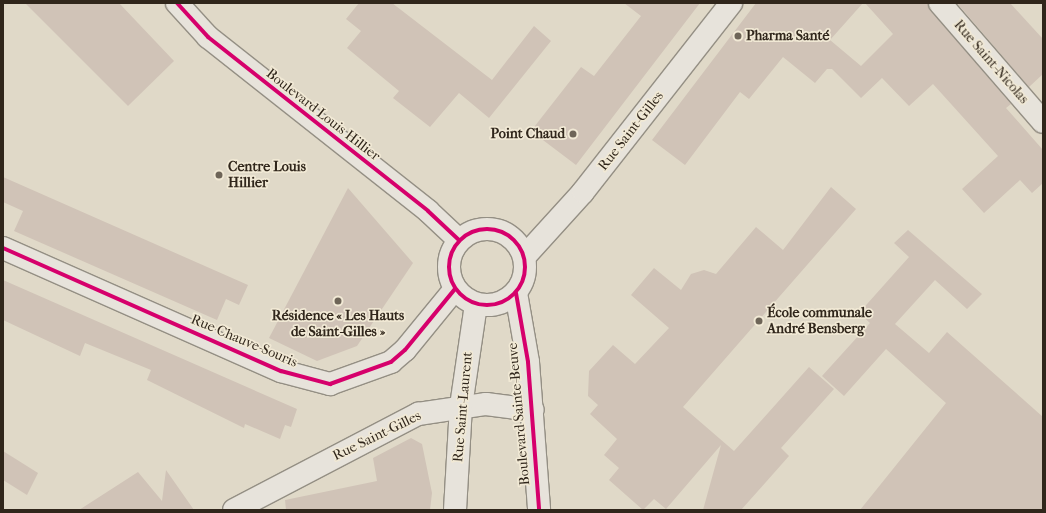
<!DOCTYPE html>
<meta charset="utf-8">
<style>
body{margin:0}
#map{position:relative;width:1046px;height:513px;overflow:hidden;background:#e0d9c8;font-family:"IM FELL French Canon",serif}
div>[style]{position:absolute}
[style*='--x']{left:calc(var(--x)*1px);top:calc(var(--y)*1px);width:calc(var(--w)*1px);rotate:calc(var(--a)*1deg)}
.building>*{inset:0;background:#d0c3b7}
.roads{filter:drop-shadow(1px 0 #948f84) drop-shadow(-1px 0 #948f84) drop-shadow(0 1px #948f84) drop-shadow(0 -1px #948f84)}
.minor>*{height:22px;margin:-11px;padding:0 11px;transform-origin:11px;border-radius:11px;background:#e7e3db}
.tertiary>*{height:22px;margin:-11px;padding:0 11px;transform-origin:11px;border-radius:11px;background:#e7e3db}
.tertiary>.ring{margin:-11px;padding:0;box-sizing:content-box;background:none;border:22px solid #e7e3db;border-radius:50%}
.cycleway>*{height:4px;margin:-2px;padding:0 2px;transform-origin:2px;border-radius:2px;background:#d6006c}
.cycleway>.ring{margin:-2px;padding:0;box-sizing:content-box;background:none;border:4px solid #d6006c;border-radius:50%}
.dots>*{width:11px;height:11px;translate:-50% -50%;box-sizing:border-box;border:2px solid #f1e9d5;border-radius:50%}
span{translate:-50% -50%;white-space:nowrap;text-align:center;line-height:1.15;-webkit-text-stroke:3.5px #f1e9d5;paint-order:stroke}
.poi-label{font-size:14px;color:#30261b;font-weight:700}
.left{translate:0 -50%;text-align:left}
.right{translate:-100% -50%;text-align:right}
.street-label{font-size:14px;color:#30261b}
.frame{position:absolute;inset:0;border:4px solid #30261b;pointer-events:none}
</style>
<div id="map">
<div class="building">
<i style="clip-path:polygon(25px 3px,119px 3px,174px 61px,128px 106px)"></i>
<i style="clip-path:polygon(359px 3px,392px 3px,492px 80px,534px 26px,551px 41px,489px 118px,459px 93px,430px 127px,393px 98px,399px 91px,347px 48px,361px 31px,346px 19px)"></i>
<i style="clip-path:polygon(624px 3px,700px 3px,576px 165px,531px 131px,581px 67px,594px 76px,641px 16px)"></i>
<i style="clip-path:polygon(756px 3px,863px 3px,830px 40px,861px 66px,893px 34px,865px 3px,928px 3px,931px 11px,1011px 104px,1006px 108px,1043px 150px,1043px 183px,1032px 193px,1020px 180px,984px 213px,962px 189px,998px 156px,933px 84px,909px 106px,882px 78px,861px 98px,832px 69px,827px 69px,815px 83px,783px 57px,749px 99px,740px 92px,685px 165px,652px 140px)"></i>
<i style="clip-path:polygon(957px 3px,1010px 3px,1043px 39px,1043px 74px,1029px 87px)"></i>
<i style="clip-path:polygon(3px 177px,248px 285px,239px 305px,226px 299px,217px 320px,14px 231px,23px 211px,3px 202px)"></i>
<i style="clip-path:polygon(831px 187px,856px 209px,683px 407px,734px 451px,809px 367px,834px 389px,781px 448px,789px 456px,741px 510px,703px 510px,721px 445px,666px 509px,654px 499px,643px 510px,609px 480px,619px 468px,604px 455px,617px 439px,590px 414px,598px 405px,588px 396px,589px 371px,613px 345px,635px 364px,669px 328px,631px 295px,654px 268px,681px 290px,691px 274px,704px 270px,716px 274px,756px 227px,783px 250px)"></i>
<i style="clip-path:polygon(348px 188px,413px 263px,357px 346px,317px 361px,269px 338px)"></i>
<i style="clip-path:polygon(908px 230px,982px 294px,967px 309px,935px 280px,895px 324px,929px 353px,947px 332px,1043px 417px,1043px 510px,860px 510px,946px 403px,886px 349px,844px 396px,822px 376px,870px 323px,859px 313px,909px 257px,894px 243px)"></i>
<i style="clip-path:polygon(3px 280px,297px 409px,291px 427px,285px 425px,280px 439px,245px 424px,244px 428px,147px 380px,151px 370px,85px 343px,80px 356px,3px 320px)"></i>
<i style="clip-path:polygon(411px 438px,422px 444px,432px 493px,430px 510px,286px 510px,285px 500px,377px 481px,373px 458px)"></i>
<i style="clip-path:polygon(3px 451px,38px 473px,27px 495px,3px 480px)"></i>
<i style="clip-path:polygon(166px 470px,194px 510px,79px 510px,138px 472px,162px 501px)"></i>
</div>
<div class="roads">
<div class="minor">
<i style="--x:3;--y:248;--w:304;--a:23.9"></i>
<i style="--x:281;--y:371;--w:51;--a:14.9"></i>
<i style="--x:330;--y:384;--w:65;--a:-19.8"></i>
<i style="--x:391;--y:362;--w:18;--a:-41"></i>
<i style="--x:405;--y:350;--w:79;--a:-50.7"></i>
<i style="--x:234;--y:510;--w:208;--a:-27.6"></i>
<i style="--x:418;--y:414;--w:69;--a:-8.4"></i>
<i style="--x:486;--y:404;--w:47;--a:7.3"></i>
</div>
<div class="tertiary">
<i style="--x:177;--y:3;--w:46;--a:47.6"></i>
<i style="--x:208;--y:37;--w:280;--a:38.3"></i>
<i style="--x:428;--y:211;--w:42;--a:43.1"></i>
<i style="--x:940;--y:3;--w:157;--a:49.1"></i>
<i class="ring" style="left:449px;top:229px;width:54px;height:54px"></i>
<i style="--x:525;--y:256;--w:86;--a:-47.8"></i>
<i style="--x:583;--y:192;--w:240;--a:-51.9"></i>
<i style="--x:516;--y:293;--w:70;--a:80.1"></i>
<i style="--x:528;--y:362;--w:148;--a:85.7"></i>
<i style="--x:455;--y:510;--w:104;--a:-86.7"></i>
<i style="--x:461;--y:406;--w:102;--a:-81.6"></i>
</div>
</div>
<div class="cycleway">
<i style="--x:177;--y:3;--w:46;--a:47.6"></i>
<i style="--x:208;--y:37;--w:280;--a:38.3"></i>
<i style="--x:428;--y:211;--w:42;--a:43.1"></i>
<i class="ring" style="left:449px;top:229px;width:72px;height:72px"></i>
<i style="--x:3;--y:248;--w:304;--a:23.9"></i>
<i style="--x:281;--y:371;--w:51;--a:14.9"></i>
<i style="--x:330;--y:384;--w:65;--a:-19.8"></i>
<i style="--x:391;--y:362;--w:18;--a:-41"></i>
<i style="--x:405;--y:350;--w:79;--a:-50.7"></i>
<i style="--x:516;--y:293;--w:70;--a:80.1"></i>
<i style="--x:528;--y:362;--w:148;--a:85.7"></i>
</div>
<div class="dots">
<i style="left:738px;top:36px;background:#6e6558"></i>
<i style="left:573px;top:134px;background:#6e6558"></i>
<i style="left:219px;top:175px;background:#6e6558"></i>
<i style="left:338px;top:301px;background:#6e6558"></i>
<i style="left:759px;top:321px;background:#6e6558"></i>
</div>
<div class="poi-label">
<span class="left" style="left:746px;top:36px">Pharma Santé</span>
<span class="right" style="left:565px;top:134px">Point Chaud</span>
<span class="left" style="left:228px;top:175px">Centre Louis<br>Hillier</span>
<span class="left" style="left:767px;top:321px">École communale<br>André Bensberg</span>
<span style="left:338px;top:324px">Résidence « Les Hauts<br>de Saint-Gilles »</span>
</div>
<div class="street-label">
<span style="left:991px;top:62px;rotate:49deg">Rue Saint-Nicolas</span>
<span style="left:323px;top:115px;rotate:38deg">Boulevard Louis Hillier</span>
<span style="left:631px;top:131px;rotate:-52deg">Rue Saint-Gilles</span>
<span style="left:244px;top:341px;rotate:23deg">Rue Chauve-Souris</span>
<span style="left:463px;top:407px;rotate:-85deg">Rue Saint-Laurent</span>
<span style="left:519px;top:414px;rotate:-95deg">Boulevard Sainte-Beuve</span>
<span style="left:377px;top:436px;rotate:-26deg">Rue Saint-Gilles</span>
</div>
<div class="frame"></div>
</div>
